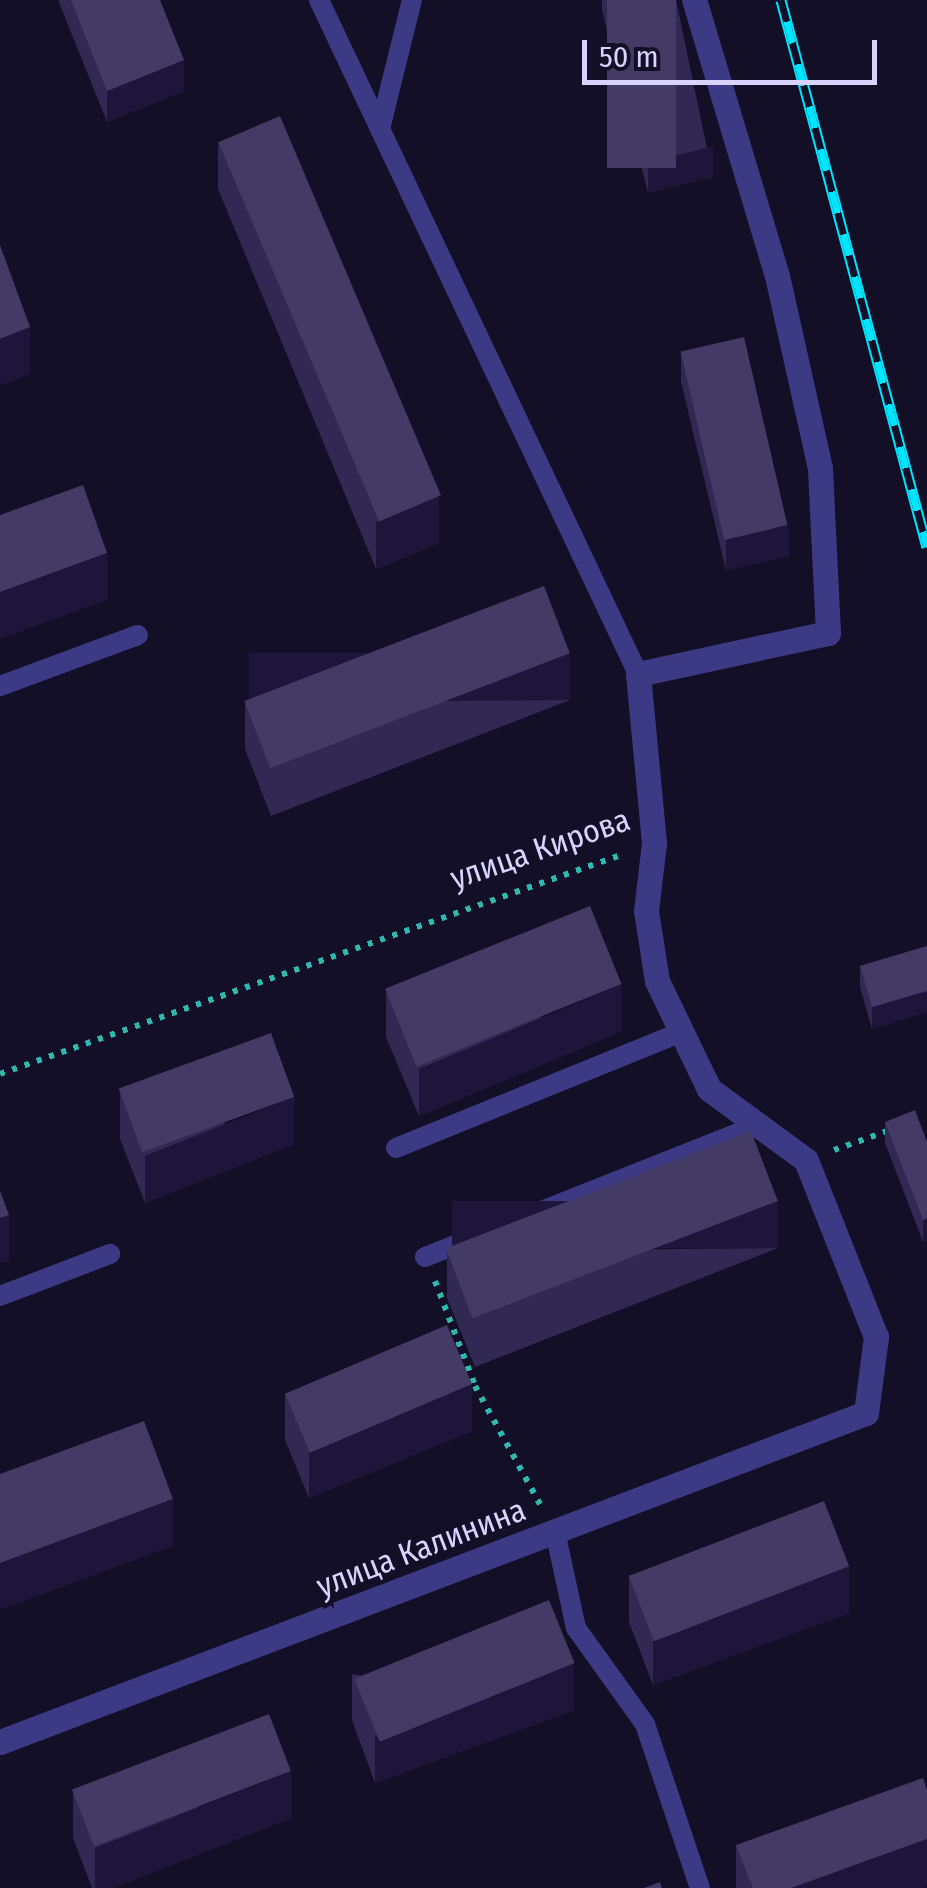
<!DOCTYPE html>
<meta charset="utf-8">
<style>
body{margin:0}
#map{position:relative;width:927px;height:1888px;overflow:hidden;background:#130f26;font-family:"Fira Sans Condensed",sans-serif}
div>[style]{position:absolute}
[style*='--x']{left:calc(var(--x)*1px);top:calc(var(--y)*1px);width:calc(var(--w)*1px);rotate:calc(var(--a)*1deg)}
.path>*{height:6px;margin-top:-3px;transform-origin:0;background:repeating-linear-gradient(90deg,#2fb8b0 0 5px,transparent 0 13px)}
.service>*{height:20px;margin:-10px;padding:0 10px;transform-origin:10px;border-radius:10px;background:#3d3a85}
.minor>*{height:25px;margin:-12.5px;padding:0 12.5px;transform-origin:12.5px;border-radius:12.5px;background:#3d3a85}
.rail>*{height:11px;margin-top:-5.5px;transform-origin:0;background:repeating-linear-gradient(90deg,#130f26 0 22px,#00e5ff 0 44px);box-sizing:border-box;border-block:2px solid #00e5ff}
.wall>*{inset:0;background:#312854}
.shaded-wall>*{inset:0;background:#1d163a;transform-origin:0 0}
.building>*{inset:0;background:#433a66;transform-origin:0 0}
span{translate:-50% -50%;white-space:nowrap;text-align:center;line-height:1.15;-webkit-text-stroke:9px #130f26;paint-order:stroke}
.street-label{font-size:32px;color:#d9d4ff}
.scale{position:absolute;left:582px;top:40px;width:295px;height:45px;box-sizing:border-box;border:5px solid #d9d4ff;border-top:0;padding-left:12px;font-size:30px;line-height:35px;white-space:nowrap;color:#d9d4ff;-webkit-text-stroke:8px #130f26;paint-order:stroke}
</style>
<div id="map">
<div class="path">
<i style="--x:0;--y:1074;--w:658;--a:-19.43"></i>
<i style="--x:834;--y:1150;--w:63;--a:-19.6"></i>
<i style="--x:435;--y:1281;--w:112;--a:69.1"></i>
<i style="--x:475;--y:1386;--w:135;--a:61.2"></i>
</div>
<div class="service">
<i style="--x:319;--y:0;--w:746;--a:64.67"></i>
<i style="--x:380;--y:129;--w:133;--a:-76.1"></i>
<i style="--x:0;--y:686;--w:147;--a:-20.3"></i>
<i style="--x:396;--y:1148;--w:308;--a:-22.1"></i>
<i style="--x:425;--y:1257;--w:361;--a:-21.6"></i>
<i style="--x:0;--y:1296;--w:118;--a:-20.9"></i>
<i style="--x:555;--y:1531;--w:99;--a:77.8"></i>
<i style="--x:576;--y:1628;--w:118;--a:54.3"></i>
<i style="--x:645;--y:1724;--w:173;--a:71.5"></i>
</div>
<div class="minor">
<i style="--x:0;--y:1742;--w:926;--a:-20.8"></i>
<i style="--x:866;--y:1413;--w:77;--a:-82.5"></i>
<i style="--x:876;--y:1337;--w:190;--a:-111.6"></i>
<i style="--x:806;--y:1160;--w:120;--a:-143.8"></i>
<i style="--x:709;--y:1089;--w:120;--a:-115.7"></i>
<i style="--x:657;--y:981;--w:71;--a:-98.9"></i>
<i style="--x:646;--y:911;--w:68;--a:-83.3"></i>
<i style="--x:654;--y:843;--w:170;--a:-95.4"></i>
<i style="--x:638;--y:674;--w:194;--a:-12.2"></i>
<i style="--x:828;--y:633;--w:165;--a:-92.8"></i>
<i style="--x:820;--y:468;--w:197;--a:-102.6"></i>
<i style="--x:777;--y:276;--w:288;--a:-106.7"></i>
</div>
<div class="rail">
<i style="--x:781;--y:0;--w:566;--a:75.06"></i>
</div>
<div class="wall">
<i style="clip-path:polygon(58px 0,160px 0,184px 91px,107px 122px)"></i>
<i style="clip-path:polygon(602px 0,676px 0,713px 177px,648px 193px,602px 10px)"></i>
<i style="clip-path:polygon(218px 142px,439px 543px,376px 569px,218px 189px)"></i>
<i style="clip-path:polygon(681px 352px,789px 556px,726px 570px,681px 382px)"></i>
<i style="clip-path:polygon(570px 700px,271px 816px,245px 749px,245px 702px)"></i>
<i style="clip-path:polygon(927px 946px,927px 1012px,872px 1029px,860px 987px,860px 966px)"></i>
<i style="clip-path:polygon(386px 990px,622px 1031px,419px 1116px,386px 1037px)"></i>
<i style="clip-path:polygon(120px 1092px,294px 1144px,145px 1203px,120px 1139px)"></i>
<i style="clip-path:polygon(885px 1122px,927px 1142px,927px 1240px,923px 1242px,885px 1143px)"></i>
<i style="clip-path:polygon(778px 1248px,475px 1367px,447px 1298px,447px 1251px)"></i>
<i style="clip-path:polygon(285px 1393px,472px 1431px,309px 1498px,285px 1440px)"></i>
<i style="clip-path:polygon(629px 1575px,849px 1613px,653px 1685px,629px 1622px)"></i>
<i style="clip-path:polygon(352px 1674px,574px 1710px,375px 1783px,352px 1720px)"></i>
<i style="clip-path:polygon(73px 1791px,291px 1818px,113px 1888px,92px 1888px,73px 1838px)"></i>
<i style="clip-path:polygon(736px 1845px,922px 1888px,736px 1888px)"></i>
</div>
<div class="shaded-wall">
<i style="clip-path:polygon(184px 60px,184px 91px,107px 122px,107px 91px)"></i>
<i style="clip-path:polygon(713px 146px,713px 177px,648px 193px,648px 163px)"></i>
<i style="clip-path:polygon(30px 327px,30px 374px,0 386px,0 339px)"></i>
<i style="clip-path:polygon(439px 496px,439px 543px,376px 569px,376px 522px)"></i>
<i style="clip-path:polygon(789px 525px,789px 556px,726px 570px,726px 540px)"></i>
<i style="clip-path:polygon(107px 553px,107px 600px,0 639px,0 592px)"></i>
<i style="left:570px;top:653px;width:47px;height:321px;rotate:90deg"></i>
<i style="clip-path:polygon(622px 984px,622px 1031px,419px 1116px,419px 1069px)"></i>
<i style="clip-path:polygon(927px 991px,927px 1012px,872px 1029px,872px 1007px)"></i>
<i style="clip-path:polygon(294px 1097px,294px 1144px,145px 1203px,145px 1156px)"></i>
<i style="left:778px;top:1201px;width:47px;height:326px;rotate:90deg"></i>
<i style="left:9px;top:1215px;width:47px;height:9px;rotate:90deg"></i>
<i style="clip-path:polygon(927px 1218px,927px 1240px,923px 1242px,923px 1220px)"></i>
<i style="clip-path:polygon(472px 1384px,472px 1431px,309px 1498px,309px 1451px)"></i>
<i style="clip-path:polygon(173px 1499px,173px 1546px,0 1610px,0 1563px)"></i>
<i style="clip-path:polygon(849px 1566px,849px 1613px,653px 1685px,653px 1638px)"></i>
<i style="clip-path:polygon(574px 1663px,574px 1710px,375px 1783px,375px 1736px)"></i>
<i style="clip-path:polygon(291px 1771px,291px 1818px,113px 1888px,95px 1888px,95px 1848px)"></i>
<i style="clip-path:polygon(927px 1839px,927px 1886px,922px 1888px,791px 1888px)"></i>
</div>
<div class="building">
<i style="clip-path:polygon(71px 0,160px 0,184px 60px,107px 91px)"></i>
<i style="left:607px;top:0;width:69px;height:168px"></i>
<i style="left:280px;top:116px;width:412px;height:67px;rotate:67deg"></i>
<i style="clip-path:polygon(0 245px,30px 327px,0 339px)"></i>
<i style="left:744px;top:337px;width:193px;height:65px;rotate:77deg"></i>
<i style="clip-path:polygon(83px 485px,107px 553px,0 592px,0 515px)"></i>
<i style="left:544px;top:586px;width:72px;height:321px;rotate:69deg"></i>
<i style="left:590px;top:906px;width:84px;height:221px;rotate:68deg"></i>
<i style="clip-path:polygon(927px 946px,927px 991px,872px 1007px,860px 966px)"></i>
<i style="left:271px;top:1033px;width:68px;height:162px;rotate:70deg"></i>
<i style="clip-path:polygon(915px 1110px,927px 1142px,927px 1218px,923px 1220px,885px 1122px)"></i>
<i style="left:751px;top:1131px;width:75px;height:327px;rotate:69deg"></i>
<i style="clip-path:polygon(0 1191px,9px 1215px,0 1218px)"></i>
<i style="left:447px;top:1325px;width:64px;height:176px;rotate:67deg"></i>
<i style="clip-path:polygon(144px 1421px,173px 1499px,0 1563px,0 1474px)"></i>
<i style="left:824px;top:1501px;width:70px;height:209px;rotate:69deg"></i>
<i style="left:549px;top:1600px;width:68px;height:210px;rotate:68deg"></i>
<i style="left:269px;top:1714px;width:61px;height:211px;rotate:69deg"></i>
<i style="clip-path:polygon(923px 1778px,927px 1790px,927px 1839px,791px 1888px,753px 1888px,736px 1845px)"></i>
<i style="clip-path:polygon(660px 1882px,662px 1888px,644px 1888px)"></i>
</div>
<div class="street-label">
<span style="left:540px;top:849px;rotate:-19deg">улица Кирова</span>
<span style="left:421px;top:1548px;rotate:-21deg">улица Калинина</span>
</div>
<div class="scale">50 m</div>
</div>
